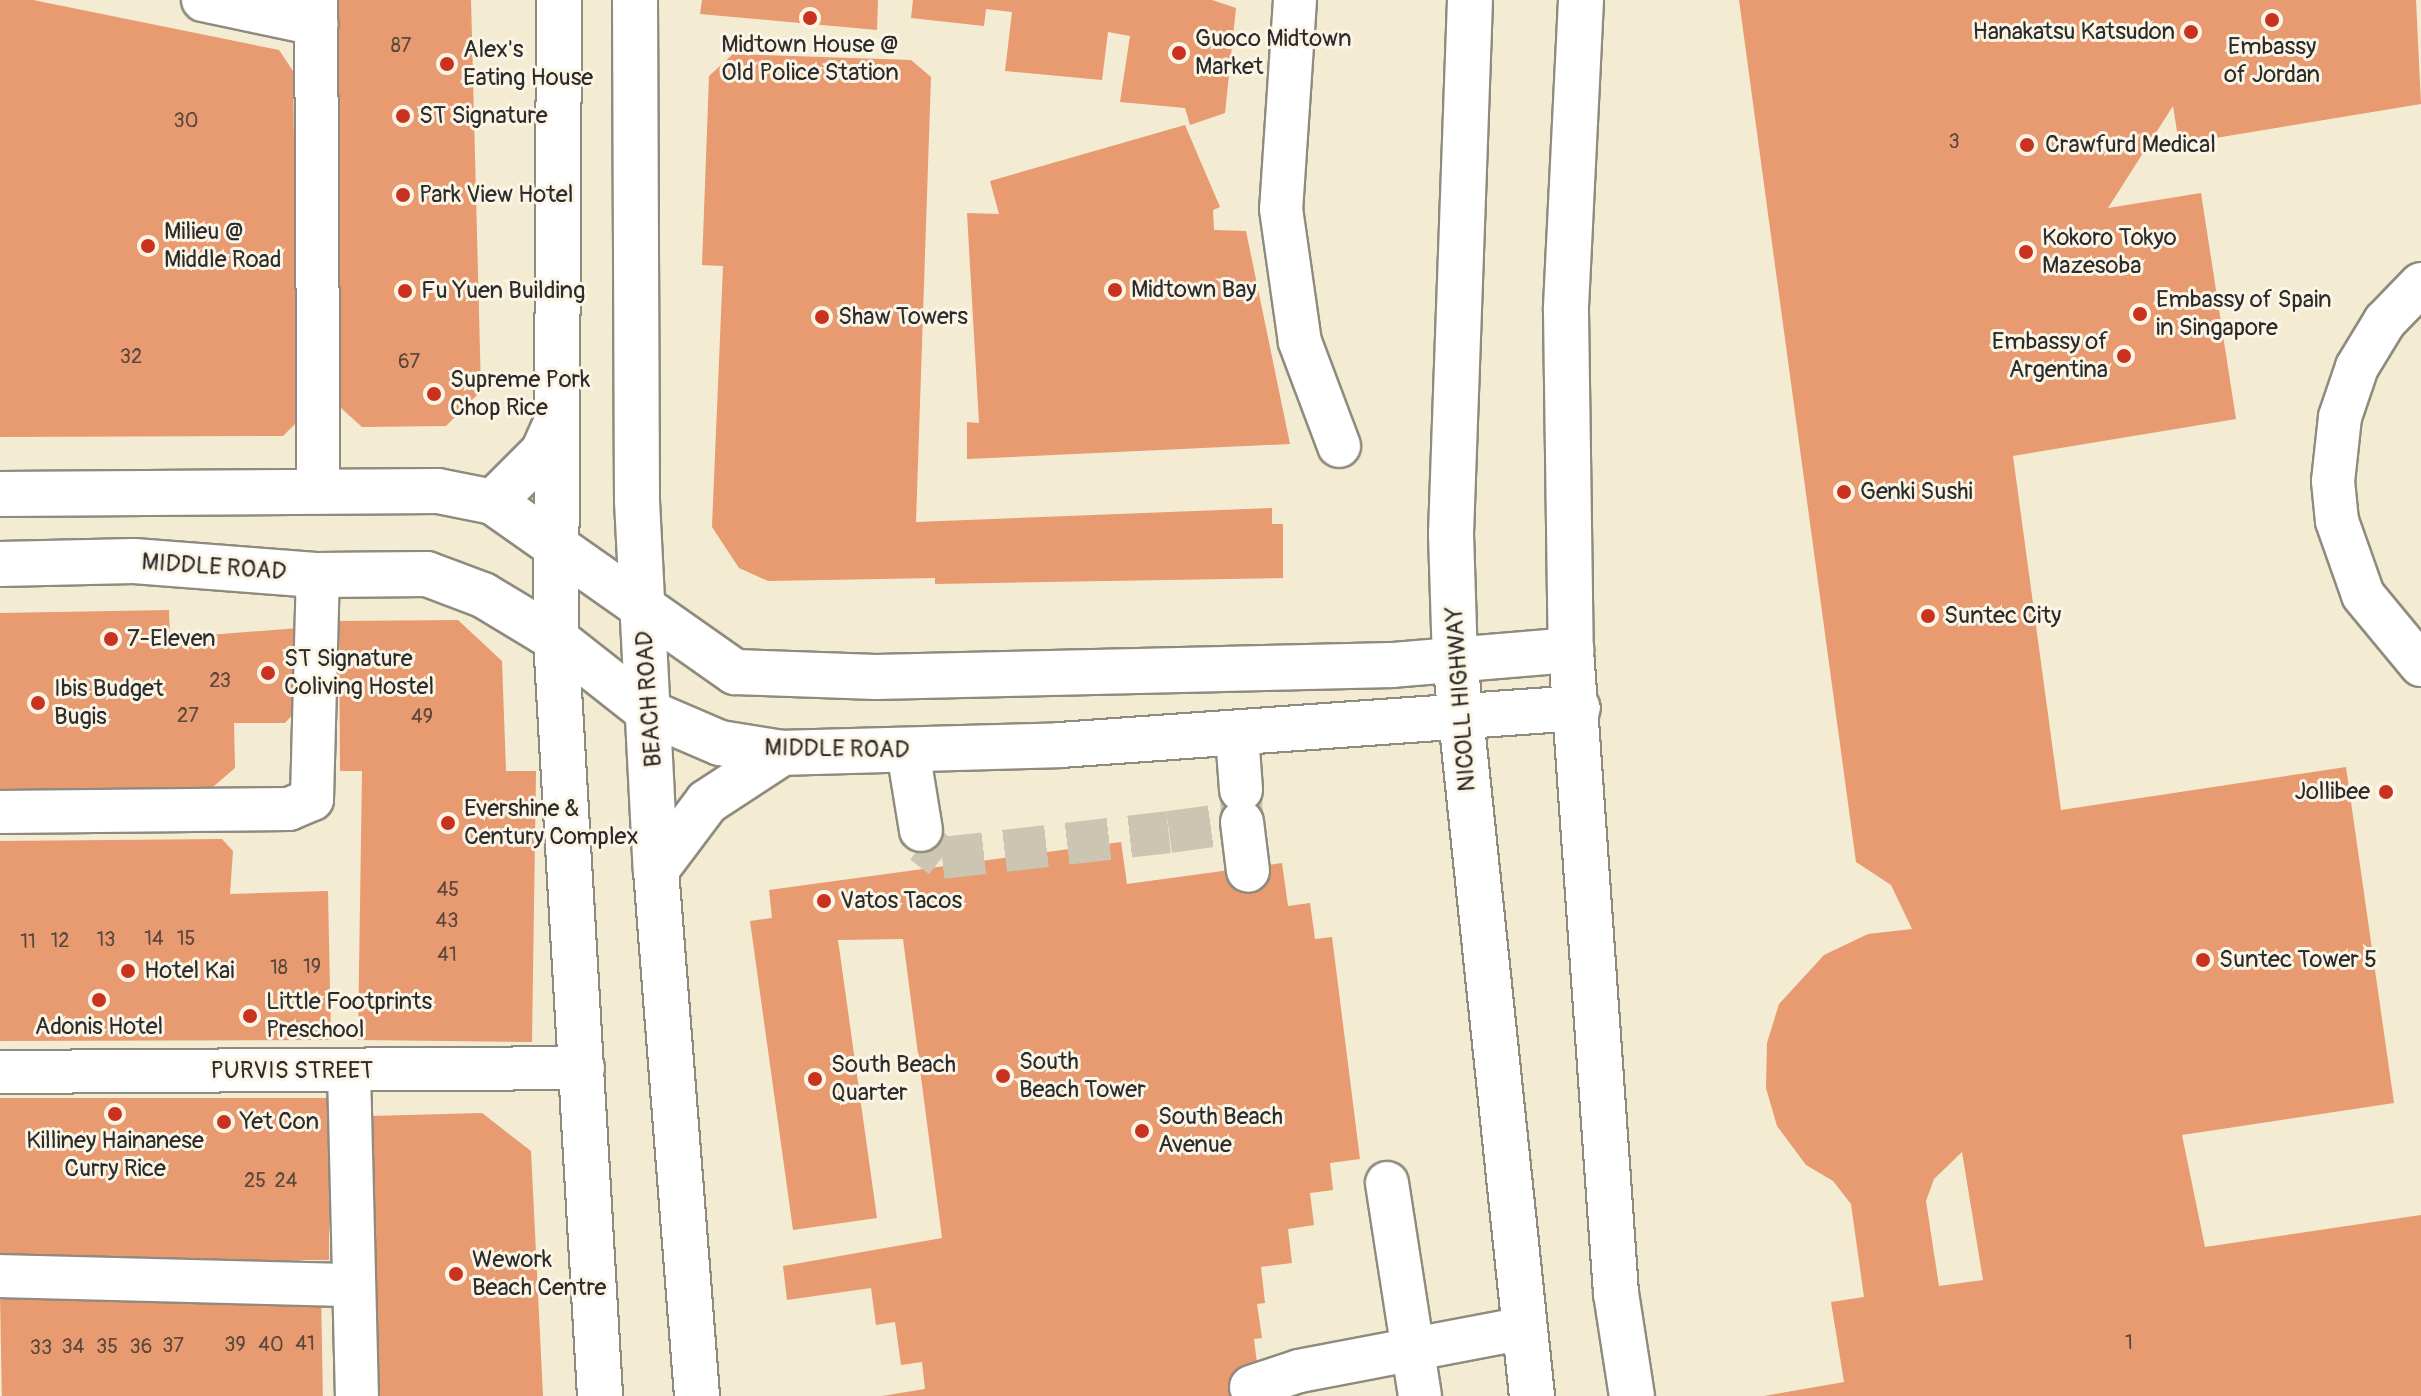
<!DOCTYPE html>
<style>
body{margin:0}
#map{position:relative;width:2421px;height:1396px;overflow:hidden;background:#f3ebd2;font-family:Pangolin,sans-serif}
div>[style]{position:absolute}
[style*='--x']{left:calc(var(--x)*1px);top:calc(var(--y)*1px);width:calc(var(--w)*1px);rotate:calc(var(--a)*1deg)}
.building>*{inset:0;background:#e89a71;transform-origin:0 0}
.minor-tunnel>*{height:42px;margin-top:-21px;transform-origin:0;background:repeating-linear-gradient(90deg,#cbc5b1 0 42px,transparent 0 63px)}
.roads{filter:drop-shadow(2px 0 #8f8b7e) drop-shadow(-2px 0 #8f8b7e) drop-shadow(0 2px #8f8b7e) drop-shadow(0 -2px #8f8b7e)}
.minor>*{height:42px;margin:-21px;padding:0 21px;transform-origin:21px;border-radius:21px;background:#fff}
.major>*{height:44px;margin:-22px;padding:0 22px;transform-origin:22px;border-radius:22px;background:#fff}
.highway>*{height:44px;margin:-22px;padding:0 22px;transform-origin:22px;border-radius:22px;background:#fff}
.dots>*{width:22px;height:22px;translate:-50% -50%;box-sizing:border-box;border:4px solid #fcf5e5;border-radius:50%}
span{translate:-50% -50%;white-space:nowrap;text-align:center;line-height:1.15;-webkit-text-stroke:6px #fcf5e5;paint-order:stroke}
.number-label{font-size:20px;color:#5a473c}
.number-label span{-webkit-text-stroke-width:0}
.poi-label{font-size:24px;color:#2b2b2b}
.right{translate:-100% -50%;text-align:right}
.left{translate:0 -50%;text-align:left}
.street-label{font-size:24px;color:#2b2b2b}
</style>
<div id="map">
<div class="building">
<i style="clip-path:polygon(0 0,33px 0,279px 50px,293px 71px,298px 421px,283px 436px,0 437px)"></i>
<i style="clip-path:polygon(327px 0,471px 0,481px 391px,446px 426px,362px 427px,341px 408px)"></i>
<i style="clip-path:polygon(702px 0,878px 0,877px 30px,700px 14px)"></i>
<i style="clip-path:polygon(913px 0,1212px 0,1236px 8px,1225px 113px,1190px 125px,1185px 108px,1120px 102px,1130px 36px,1108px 32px,1102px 80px,1005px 71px,1012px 12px,986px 9px,984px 26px,911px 18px)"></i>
<i style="clip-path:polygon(evenodd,1739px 0,2416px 0,2421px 104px,2179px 144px,2173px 106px,2108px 208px,2201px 193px,2236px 419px,2013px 456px,2061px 810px,2346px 767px,2394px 1103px,2182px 1135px,2205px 1247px,2421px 1215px,2421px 1396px,1764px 1396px,1844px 1382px,1831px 1302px,1864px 1297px,1851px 1204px,1833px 1181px,1806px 1165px,1777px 1126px,1766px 1088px,1767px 1043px,1779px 1004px,1824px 955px,1868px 934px,1912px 929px,1891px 885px,1856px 862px,1739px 0,1962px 1152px,1983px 1280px,1939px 1286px,1926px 1201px,1934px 1179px,1962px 1152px)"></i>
<i style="clip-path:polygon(733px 54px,911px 60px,931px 77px,916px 522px,1272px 508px,1272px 524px,1283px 524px,1283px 578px,935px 584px,935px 578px,768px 581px,739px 568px,712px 527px,723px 266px,702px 265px,709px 76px)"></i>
<i style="clip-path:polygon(1185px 125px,1220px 207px,1213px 210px,1214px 230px,1246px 231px,1290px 444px,967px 459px,967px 422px,979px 423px,967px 213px,999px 214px,990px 181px)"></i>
<i style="clip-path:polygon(169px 610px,170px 638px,299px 628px,299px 708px,285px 723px,234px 723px,235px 768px,207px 792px,0 795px,0 613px)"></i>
<i style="clip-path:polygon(458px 620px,502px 661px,506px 771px,536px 771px,532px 1042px,358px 1040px,362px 771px,340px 771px,339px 621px)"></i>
<i style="clip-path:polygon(222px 839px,233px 851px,230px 894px,328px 891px,331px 1040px,0 1041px,0 841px)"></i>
<i style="clip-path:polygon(1121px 842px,1127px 884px,1282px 863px,1288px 906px,1310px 903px,1315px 939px,1332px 937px,1360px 1159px,1330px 1163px,1333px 1190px,1310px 1193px,1314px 1225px,1288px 1229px,1292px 1263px,1261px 1267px,1265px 1303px,1257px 1304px,1262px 1338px,1254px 1339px,1261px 1396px,882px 1396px,925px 1389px,922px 1362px,901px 1365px,895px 1322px,876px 1325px,871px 1288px,787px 1300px,783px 1266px,942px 1238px,903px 939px,838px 940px,877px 1218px,793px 1230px,750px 921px,772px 918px,769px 890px)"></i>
<i style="left:0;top:1098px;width:329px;height:162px"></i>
<i style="clip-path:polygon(482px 1113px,531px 1151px,543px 1396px,380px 1396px,370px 1116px)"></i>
<i style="left:321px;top:1290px;width:106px;height:321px;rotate:89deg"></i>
</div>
<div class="minor-tunnel">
<i style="--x:921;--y:830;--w:13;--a:81"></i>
<i style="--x:923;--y:843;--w:24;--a:38"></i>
<i style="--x:942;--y:858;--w:228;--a:-6.5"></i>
<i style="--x:1169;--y:832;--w:74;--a:-7.8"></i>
<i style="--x:1242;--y:822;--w:32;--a:-92"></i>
</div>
<div class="roads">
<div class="minor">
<i style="--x:203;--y:0;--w:116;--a:12"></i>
<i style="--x:316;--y:0;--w:492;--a:89.7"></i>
<i style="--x:1295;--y:0;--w:209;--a:93.8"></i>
<i style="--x:1281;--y:209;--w:134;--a:81.9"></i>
<i style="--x:1300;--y:342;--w:111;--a:69.4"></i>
<i style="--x:2421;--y:284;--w:52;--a:134.2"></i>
<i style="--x:2385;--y:321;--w:54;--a:121.3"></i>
<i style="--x:2357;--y:367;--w:53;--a:108.8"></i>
<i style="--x:2340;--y:417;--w:64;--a:96.2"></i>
<i style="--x:2333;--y:481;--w:40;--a:84.3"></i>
<i style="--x:2337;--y:521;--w:78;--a:70.6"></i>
<i style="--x:2363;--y:595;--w:91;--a:50.4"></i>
<i style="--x:1237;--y:735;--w:55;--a:85.8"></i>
<i style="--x:908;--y:751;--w:80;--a:80.7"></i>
<i style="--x:0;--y:812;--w:289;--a:-0.6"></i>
<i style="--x:289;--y:809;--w:25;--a:-23"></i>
<i style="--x:312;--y:799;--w:224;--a:-88.5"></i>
<i style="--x:1242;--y:822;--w:49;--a:83"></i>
<i style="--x:349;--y:1071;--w:325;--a:88.6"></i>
<i style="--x:0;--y:1072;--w:583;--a:-0.39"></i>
<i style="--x:1387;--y:1183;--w:216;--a:81.2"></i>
<i style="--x:0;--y:1276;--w:353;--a:1.5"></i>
<i style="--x:1251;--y:1387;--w:51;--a:-18.4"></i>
<i style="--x:1299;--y:1371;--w:229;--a:-10.8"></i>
</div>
<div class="major">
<i style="--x:559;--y:0;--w:639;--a:90.27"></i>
<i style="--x:556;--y:639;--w:758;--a:86.67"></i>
<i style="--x:635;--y:0;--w:501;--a:89.77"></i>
<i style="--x:637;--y:501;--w:369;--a:87.1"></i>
<i style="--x:656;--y:870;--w:528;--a:85.54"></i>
<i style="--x:0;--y:494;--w:438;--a:-0.4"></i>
<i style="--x:438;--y:491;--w:56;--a:11.3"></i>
<i style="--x:493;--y:502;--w:296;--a:35.1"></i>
<i style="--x:735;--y:672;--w:141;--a:2"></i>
<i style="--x:876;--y:677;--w:516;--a:-1.33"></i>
<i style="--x:1392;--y:665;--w:180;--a:-4.8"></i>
<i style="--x:493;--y:502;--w:71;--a:-45"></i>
<i style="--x:543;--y:452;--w:34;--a:-66"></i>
<i style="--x:0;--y:564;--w:134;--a:-1.3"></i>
<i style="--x:134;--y:561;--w:185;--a:4.4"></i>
<i style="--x:318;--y:575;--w:109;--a:-0.5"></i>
<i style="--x:427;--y:574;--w:60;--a:20.6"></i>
<i style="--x:483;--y:595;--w:85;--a:31.1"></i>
<i style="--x:556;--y:639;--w:120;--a:38.2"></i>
<i style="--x:650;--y:713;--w:76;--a:23.2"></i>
<i style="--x:720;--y:743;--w:63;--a:9.2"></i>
<i style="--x:782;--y:753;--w:278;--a:-1.6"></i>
<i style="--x:1060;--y:745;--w:519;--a:-4.09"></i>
<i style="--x:656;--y:870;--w:85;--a:-53.1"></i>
<i style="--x:707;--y:802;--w:90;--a:-33.2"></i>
</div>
<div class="highway">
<i style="--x:1470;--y:0;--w:534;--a:92.04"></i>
<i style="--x:1451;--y:534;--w:126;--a:88.2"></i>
<i style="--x:1455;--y:660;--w:740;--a:84.03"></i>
<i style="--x:1581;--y:0;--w:311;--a:92.8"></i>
<i style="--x:1566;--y:311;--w:339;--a:89.2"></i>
<i style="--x:1571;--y:650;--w:645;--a:86"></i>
<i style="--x:1616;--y:1293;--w:104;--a:81.2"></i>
</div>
</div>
<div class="dots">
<i style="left:810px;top:18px;background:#c8321e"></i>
<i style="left:2272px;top:20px;background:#c8321e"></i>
<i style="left:2191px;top:32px;background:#c8321e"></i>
<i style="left:1179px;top:53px;background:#c8321e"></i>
<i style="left:447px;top:64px;background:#c8321e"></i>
<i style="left:403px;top:116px;background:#c8321e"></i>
<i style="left:2027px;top:145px;background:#c8321e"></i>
<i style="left:403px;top:195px;background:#c8321e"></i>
<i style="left:148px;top:246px;background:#c8321e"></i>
<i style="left:2026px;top:252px;background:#c8321e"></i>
<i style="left:1115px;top:290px;background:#c8321e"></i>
<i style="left:405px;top:291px;background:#c8321e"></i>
<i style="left:2140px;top:314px;background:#c8321e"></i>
<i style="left:822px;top:317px;background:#c8321e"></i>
<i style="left:2124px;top:356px;background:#c8321e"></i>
<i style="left:434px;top:394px;background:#c8321e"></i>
<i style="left:1844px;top:492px;background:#c8321e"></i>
<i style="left:1928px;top:616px;background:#c8321e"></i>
<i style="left:111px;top:639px;background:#c8321e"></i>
<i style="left:268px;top:673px;background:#c8321e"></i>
<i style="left:38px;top:703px;background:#c8321e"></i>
<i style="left:2386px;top:792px;background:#c8321e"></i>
<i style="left:448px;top:823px;background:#c8321e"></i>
<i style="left:824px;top:901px;background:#c8321e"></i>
<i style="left:2203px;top:960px;background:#c8321e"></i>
<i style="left:128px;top:971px;background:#c8321e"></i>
<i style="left:99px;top:1000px;background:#c8321e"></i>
<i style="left:250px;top:1016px;background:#c8321e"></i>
<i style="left:1003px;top:1076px;background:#c8321e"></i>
<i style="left:815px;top:1079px;background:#c8321e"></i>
<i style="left:115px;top:1114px;background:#c8321e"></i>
<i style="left:224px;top:1122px;background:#c8321e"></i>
<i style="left:1142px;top:1131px;background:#c8321e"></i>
<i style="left:456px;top:1274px;background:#c8321e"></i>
</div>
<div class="number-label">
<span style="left:401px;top:45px">87</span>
<span style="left:186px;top:120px">30</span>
<span style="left:1954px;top:141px">3</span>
<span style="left:131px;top:356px">32</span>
<span style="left:409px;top:361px">67</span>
<span style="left:220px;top:680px">23</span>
<span style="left:188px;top:715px">27</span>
<span style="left:422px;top:716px">49</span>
<span style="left:448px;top:889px">45</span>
<span style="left:447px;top:920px">43</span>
<span style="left:154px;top:938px">14</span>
<span style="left:186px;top:938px">15</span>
<span style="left:106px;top:939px">13</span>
<span style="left:60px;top:940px">12</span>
<span style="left:28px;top:941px">11</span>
<span style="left:447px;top:954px">41</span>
<span style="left:312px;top:966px">19</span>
<span style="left:279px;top:967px">18</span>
<span style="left:255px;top:1180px">25</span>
<span style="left:286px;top:1180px">24</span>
<span style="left:2129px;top:1342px">1</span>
<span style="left:305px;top:1343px">41</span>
<span style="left:235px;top:1344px">39</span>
<span style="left:271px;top:1344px">40</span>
<span style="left:173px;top:1345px">37</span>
<span style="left:73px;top:1346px">34</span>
<span style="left:107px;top:1346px">35</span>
<span style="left:141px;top:1346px">36</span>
<span style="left:41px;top:1347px">33</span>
</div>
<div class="poi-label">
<span class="right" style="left:2175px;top:32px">Hanakatsu Katsudon</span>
<span class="left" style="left:1195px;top:53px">Guoco Midtown<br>Market</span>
<span style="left:810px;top:59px">Midtown House @<br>Old Police Station</span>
<span style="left:2272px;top:61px">Embassy<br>of Jordan</span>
<span class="left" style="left:463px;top:64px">Alex's<br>Eating House</span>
<span class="left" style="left:419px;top:116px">ST Signature</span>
<span class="left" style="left:2045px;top:145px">Crawfurd Medical</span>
<span class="left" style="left:419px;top:195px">Park View Hotel</span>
<span class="left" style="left:164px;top:246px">Milieu @<br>Middle Road</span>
<span class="left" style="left:2042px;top:252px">Kokoro Tokyo<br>Mazesoba</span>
<span class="left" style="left:1131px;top:290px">Midtown Bay</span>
<span class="left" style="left:421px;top:291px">Fu Yuen Building</span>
<span class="left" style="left:2156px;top:314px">Embassy of Spain<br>in Singapore</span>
<span class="left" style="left:838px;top:317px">Shaw Towers</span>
<span class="right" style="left:2108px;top:356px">Embassy of<br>Argentina</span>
<span class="left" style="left:450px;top:394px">Supreme Pork<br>Chop Rice</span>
<span class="left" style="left:1860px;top:492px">Genki Sushi</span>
<span class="left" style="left:1944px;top:616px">Suntec City</span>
<span class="left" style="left:127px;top:639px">7-Eleven</span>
<span class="left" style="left:284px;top:673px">ST Signature<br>Coliving Hostel</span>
<span class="left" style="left:54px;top:703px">Ibis Budget<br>Bugis</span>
<span class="right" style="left:2370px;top:792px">Jollibee</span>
<span class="left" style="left:464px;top:823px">Evershine &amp;<br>Century Complex</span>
<span class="left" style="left:840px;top:901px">Vatos Tacos</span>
<span class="left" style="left:2219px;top:960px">Suntec Tower 5</span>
<span class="left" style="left:144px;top:971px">Hotel Kai</span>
<span class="left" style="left:266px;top:1016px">Little Footprints<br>Preschool</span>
<span style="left:99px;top:1027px">Adonis Hotel</span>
<span class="left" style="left:1019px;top:1076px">South<br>Beach Tower</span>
<span class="left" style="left:831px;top:1079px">South Beach<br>Quarter</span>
<span class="left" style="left:1158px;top:1131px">South Beach<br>Avenue</span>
<span class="left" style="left:240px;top:1122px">Yet Con</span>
<span style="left:115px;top:1155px">Killiney Hainanese<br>Curry Rice</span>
<span class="left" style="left:472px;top:1274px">Wework<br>Beach Centre</span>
</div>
<div class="street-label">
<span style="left:214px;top:567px;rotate:4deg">MIDDLE ROAD</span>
<span style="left:649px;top:699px;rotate:-94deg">BEACH ROAD</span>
<span style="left:1461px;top:699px;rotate:-94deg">NICOLL HIGHWAY</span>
<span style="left:837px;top:749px;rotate:1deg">MIDDLE ROAD</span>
<span style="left:292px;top:1071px">PURVIS STREET</span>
</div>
</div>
